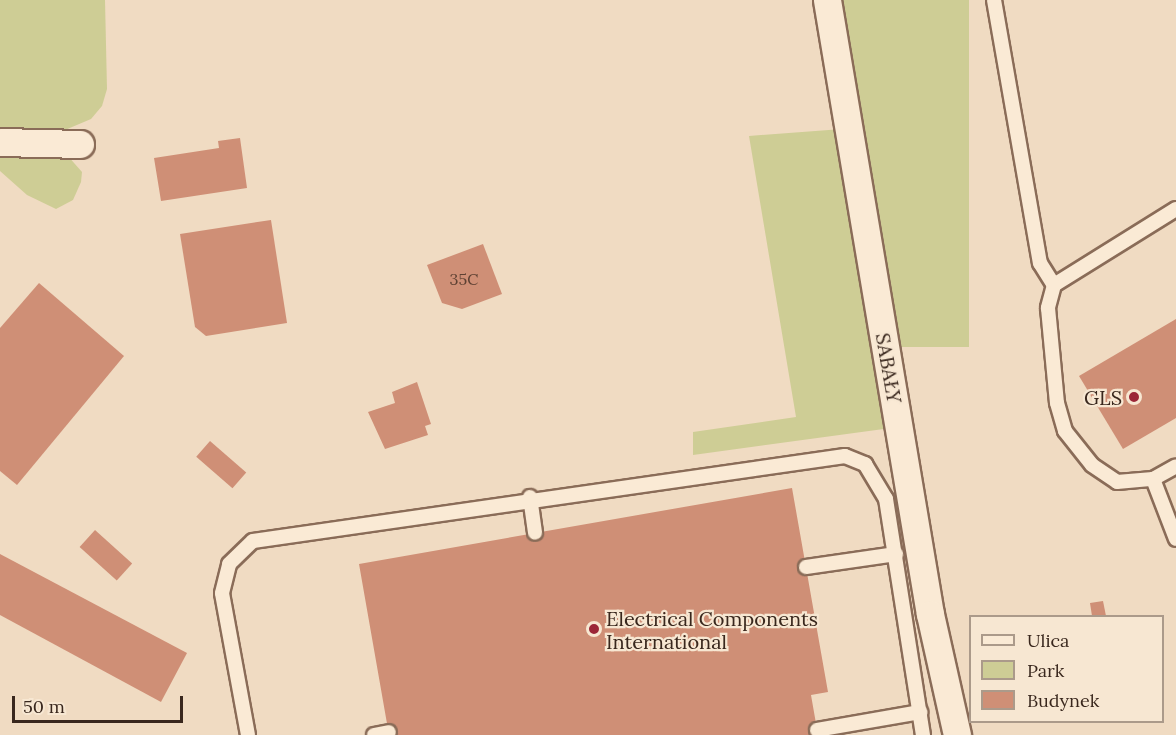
<!DOCTYPE html>
<meta charset="utf-8">
<style>
body{margin:0}
#map{position:relative;width:1176px;height:735px;overflow:hidden;background:#f0dbc2;font-family:Lora,serif}
div>[style]{position:absolute}
[style*='--x']{left:calc(var(--x)*1px);top:calc(var(--y)*1px);width:calc(var(--w)*1px);rotate:calc(var(--a)*1deg)}
.green>*{inset:0;background:#cecd95;transform-origin:0 0}
.building>*{inset:0;background:#cf8f76;transform-origin:0 0}
.roads{filter:drop-shadow(2px 0 #8a6c58) drop-shadow(-2px 0 #8a6c58) drop-shadow(0 2px #8a6c58) drop-shadow(0 -2px #8a6c58)}
.lane>*{height:14px;margin:-7px;padding:0 7px;transform-origin:7px;border-radius:7px;background:#faead5}
.street>*{height:27px;margin:-13.5px;padding:0 13.5px;transform-origin:13.5px;border-radius:13.5px;background:#faead5}
.dots>*{width:16px;height:16px;translate:-50% -50%;box-sizing:border-box;border:3px solid #f7e7d2;border-radius:50%}
span{translate:-50% -50%;white-space:nowrap;text-align:center;line-height:1.15;-webkit-text-stroke:4.5px #f7e7d2;paint-order:stroke}
.number-label{font-size:16px;color:#5e4133}
.number-label span{-webkit-text-stroke-width:0}
.street-label{font-size:20px;color:#39271d}
.poi-label{font-size:20px;color:#39271d}
.right{translate:-100% -50%;text-align:right}
.left{translate:0 -50%;text-align:left}
.legend{position:absolute;left:969px;top:615px;width:195px;height:108px;box-sizing:border-box;background:#f7e7d2;border:2px solid #ab9a8a;margin:0;padding:8px 10px;list-style:none;font-size:18px;color:#39271d}
.legend li{display:flex;align-items:center;gap:12px;height:30px}
.legend b{width:30px;border:2px solid #ab9a8a}
.scale{position:absolute;left:12px;top:696px;width:171px;height:27px;box-sizing:border-box;border:3px solid #39271d;border-top:0;padding-left:8px;font-size:18px;line-height:21px;white-space:nowrap;color:#39271d;-webkit-text-stroke:4px #f7e7d2;paint-order:stroke}
</style>
<div id="map">
<div class="green">
<i style="clip-path:polygon(0 0,105px 0,107px 89px,102px 106px,91px 119px,65px 130px,0 131px)"></i>
<i style="left:834px;top:0;width:135px;height:347px"></i>
<i style="clip-path:polygon(842px 129px,891px 428px,693px 455px,693px 432px,796px 417px,749px 136px)"></i>
<i style="clip-path:polygon(0 155px,67px 155px,82px 172px,81px 182px,73px 200px,56px 209px,27px 195px,0 171px)"></i>
</div>
<div class="building">
<i style="clip-path:polygon(240px 138px,247px 188px,161px 201px,154px 158px,219px 148px,218px 141px)"></i>
<i style="clip-path:polygon(271px 220px,287px 323px,206px 336px,195px 327px,180px 234px)"></i>
<i style="clip-path:polygon(483px 244px,502px 294px,462px 309px,442px 303px,427px 265px)"></i>
<i style="clip-path:polygon(39px 283px,124px 356px,17px 485px,0 471px,0 328px)"></i>
<i style="clip-path:polygon(1176px 319px,1176px 418px,1123px 449px,1079px 376px)"></i>
<i style="clip-path:polygon(417px 382px,431px 424px,425px 426px,428px 435px,385px 449px,368px 412px,395px 403px,392px 392px)"></i>
<i style="left:210px;top:441px;width:48px;height:21px;rotate:41deg"></i>
<i style="clip-path:polygon(792px 488px,828px 692px,811px 695px,818px 735px,389px 735px,359px 564px)"></i>
<i style="left:95px;top:530px;width:50px;height:23px;rotate:42deg"></i>
<i style="clip-path:polygon(0 554px,187px 653px,161px 702px,0 615px)"></i>
<i style="clip-path:polygon(1103px 601px,1106px 616px,1092px 616px,1090px 603px)"></i>
</div>
<div class="roads">
<div class="lane">
<i style="--x:994;--y:0;--w:267;--a:80.1"></i>
<i style="--x:1040;--y:263;--w:26;--a:58"></i>
<i style="--x:1176;--y:209;--w:144;--a:148.1"></i>
<i style="--x:1054;--y:285;--w:24;--a:105"></i>
<i style="--x:1048;--y:308;--w:95;--a:84.6"></i>
<i style="--x:1057;--y:403;--w:29;--a:74"></i>
<i style="--x:1065;--y:431;--w:43;--a:51.5"></i>
<i style="--x:1092;--y:465;--w:30;--a:34"></i>
<i style="--x:1117;--y:482;--w:36;--a:-5"></i>
<i style="--x:1153;--y:479;--w:26;--a:-29"></i>
<i style="--x:1153;--y:479;--w:64;--a:69"></i>
<i style="--x:530;--y:497;--w:36;--a:82"></i>
<i style="--x:806;--y:567;--w:91;--a:-8.2"></i>
<i style="--x:817;--y:730;--w:105;--a:-9.9"></i>
<i style="--x:248;--y:735;--w:144;--a:-100.4"></i>
<i style="--x:222;--y:593;--w:30;--a:-76"></i>
<i style="--x:229;--y:564;--w:33;--a:-44"></i>
<i style="--x:253;--y:541;--w:598;--a:-8.17"></i>
<i style="--x:845;--y:456;--w:22;--a:22"></i>
<i style="--x:865;--y:464;--w:41;--a:59"></i>
<i style="--x:886;--y:499;--w:239;--a:81.1"></i>
<i style="--x:374;--y:735;--w:15;--a:-11"></i>
</div>
<div class="street">
<i style="--x:827;--y:0;--w:623;--a:80.48"></i>
<i style="--x:930;--y:614;--w:124;--a:77.4"></i>
<i style="--x:0;--y:142;--w:80;--a:1.4"></i>
</div>
</div>
<div class="dots">
<i style="left:1134px;top:397px;background:#9b2637"></i>
<i style="left:594px;top:629px;background:#9b2637"></i>
</div>
<div class="number-label">
<span style="left:464px;top:279px">35C</span>
</div>
<div class="street-label">
<span style="left:889px;top:368px;rotate:80deg">SABAŁY</span>
</div>
<div class="poi-label">
<span class="right" style="left:1122px;top:397px">GLS</span>
<span class="left" style="left:606px;top:630px">Electrical Components<br>International</span>
</div>
<ul class="legend">
<li><b style="height:8px;background:#faead5"></b>Ulica</li>
<li><b style="height:16px;background:#cecd95"></b>Park</li>
<li><b style="height:16px;background:#cf8f76"></b>Budynek</li>
</ul>
<div class="scale">50 m</div>
</div>
